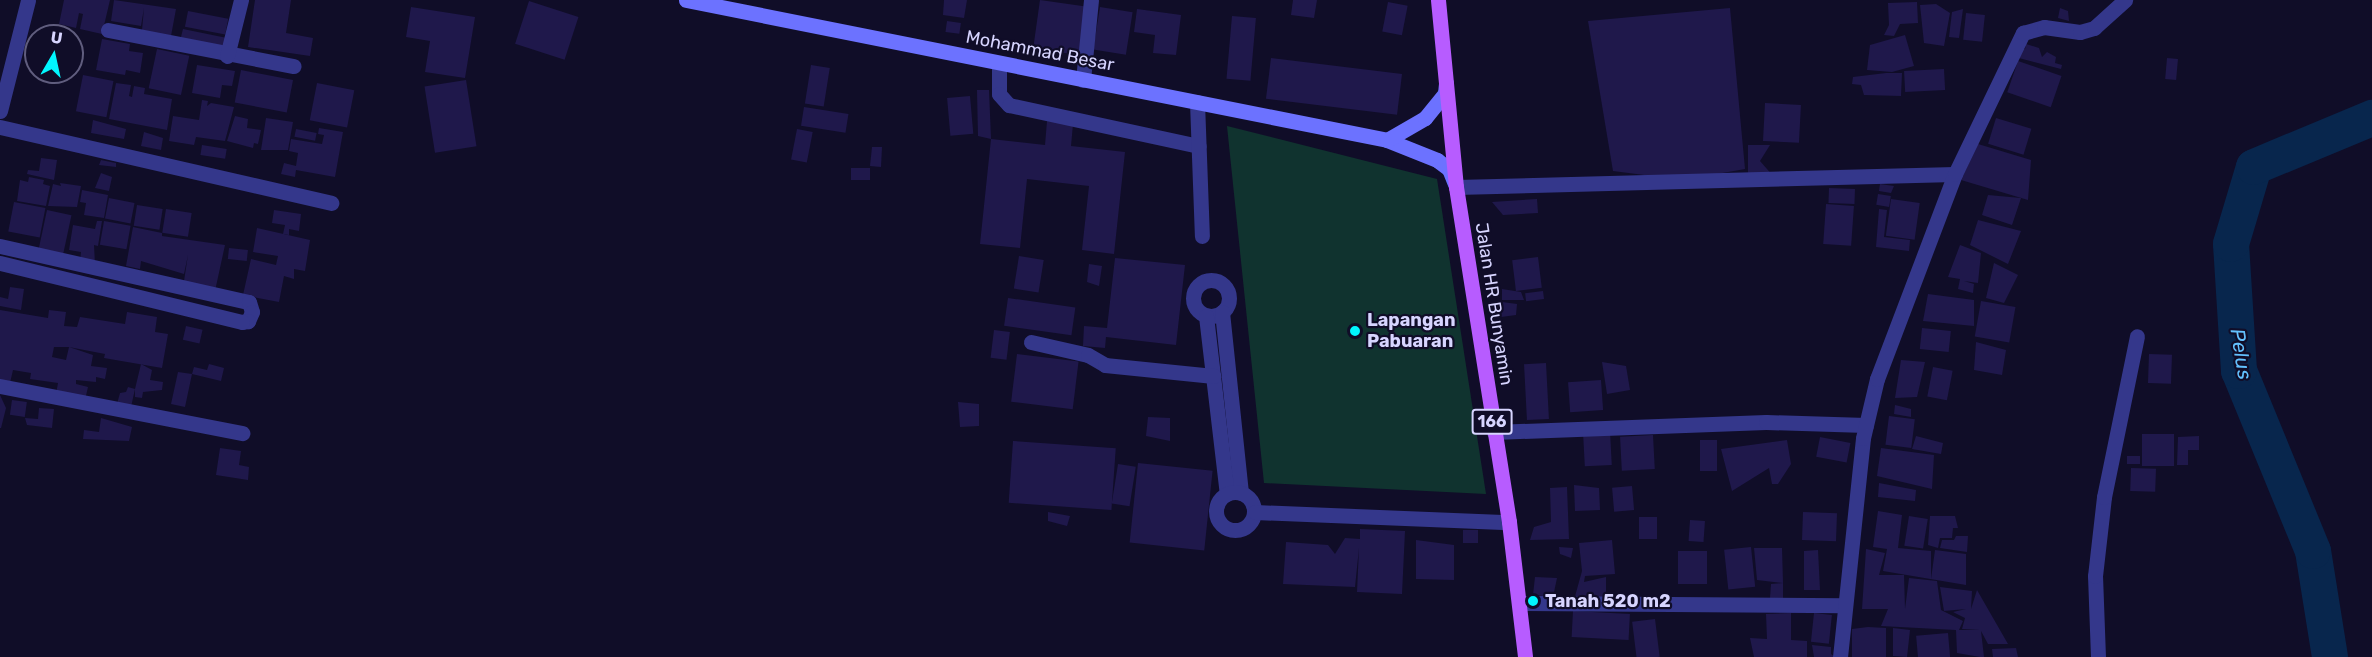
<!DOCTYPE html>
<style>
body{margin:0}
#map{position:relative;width:2372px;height:657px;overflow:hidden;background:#100d28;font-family:Rubik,sans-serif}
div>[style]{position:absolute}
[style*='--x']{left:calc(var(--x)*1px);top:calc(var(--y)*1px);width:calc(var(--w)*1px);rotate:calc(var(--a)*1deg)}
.green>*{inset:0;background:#10332f}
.river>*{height:36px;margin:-18px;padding:0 18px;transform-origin:18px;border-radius:18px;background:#08264d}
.building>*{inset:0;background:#1f184b;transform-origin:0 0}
.street>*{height:15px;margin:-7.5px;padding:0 7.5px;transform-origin:7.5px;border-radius:7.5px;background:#34378b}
.street>.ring{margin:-7.5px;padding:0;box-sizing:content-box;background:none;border:15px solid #34378b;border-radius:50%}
.secondary>*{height:15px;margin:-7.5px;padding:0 7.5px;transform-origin:7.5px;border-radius:7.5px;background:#6c72ff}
.primary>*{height:15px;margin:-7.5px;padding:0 7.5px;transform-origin:7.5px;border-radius:7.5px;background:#b75cff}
.dots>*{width:16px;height:16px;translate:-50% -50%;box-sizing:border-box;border:3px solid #100d28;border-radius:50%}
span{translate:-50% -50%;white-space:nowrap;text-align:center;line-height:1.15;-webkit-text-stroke:4.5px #100d28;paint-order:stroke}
.shield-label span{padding:2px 4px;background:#100d28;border:2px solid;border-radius:4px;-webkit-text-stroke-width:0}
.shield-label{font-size:16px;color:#d7d5ff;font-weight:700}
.street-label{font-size:18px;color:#d7d5ff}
.poi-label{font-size:18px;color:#d7d5ff;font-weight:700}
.left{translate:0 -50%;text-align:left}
.water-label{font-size:20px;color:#63c1ff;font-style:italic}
.north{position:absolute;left:24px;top:24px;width:60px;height:60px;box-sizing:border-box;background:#100d28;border:2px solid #605d7e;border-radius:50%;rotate:9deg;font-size:16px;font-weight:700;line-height:24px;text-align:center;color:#d7d5ff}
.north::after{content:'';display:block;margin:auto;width:21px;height:27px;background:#01f6ff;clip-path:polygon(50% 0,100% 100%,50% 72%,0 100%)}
</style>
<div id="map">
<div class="green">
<i style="clip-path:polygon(1227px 126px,1437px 179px,1486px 494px,1264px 483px)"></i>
</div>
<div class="river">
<i style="--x:2330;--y:657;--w:107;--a:-99.1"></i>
<i style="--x:2313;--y:551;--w:195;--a:-112.3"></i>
<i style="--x:2239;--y:371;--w:127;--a:-93.6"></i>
<i style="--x:2231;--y:244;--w:80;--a:-73.4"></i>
<i style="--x:2254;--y:167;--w:128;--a:-22.6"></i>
</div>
<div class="building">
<i style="clip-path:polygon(64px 0,110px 0,102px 34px,80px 29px,83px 14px,79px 13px,76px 28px,59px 24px)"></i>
<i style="clip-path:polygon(114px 0,176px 9px,171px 36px,142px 30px,144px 8px,141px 26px,111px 21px)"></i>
<i style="clip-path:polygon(255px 0,291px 0,286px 33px,313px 38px,310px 56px,248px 47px)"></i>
<i style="clip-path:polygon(944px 0,967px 0,964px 18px,943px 15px)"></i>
<i style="left:1040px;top:0;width:48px;height:49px;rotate:8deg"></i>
<i style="clip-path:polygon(1293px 0,1317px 0,1314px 18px,1291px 15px)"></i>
<i style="left:529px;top:1px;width:52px;height:45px;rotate:18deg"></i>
<i style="left:1388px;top:2px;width:20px;height:30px;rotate:11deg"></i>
<i style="clip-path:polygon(1917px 2px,1918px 23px,1900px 24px,1894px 36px,1884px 35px,1889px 25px,1888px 3px)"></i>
<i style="clip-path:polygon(1936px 4px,1950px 13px,1944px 46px,1924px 43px,1920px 5px)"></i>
<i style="clip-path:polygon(411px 7px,475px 17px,465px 78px,425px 72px,430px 41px,406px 37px)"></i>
<i style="left:1100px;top:7px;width:33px;height:43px;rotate:9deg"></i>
<i style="clip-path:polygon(1730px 8px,1745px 169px,1683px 180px,1613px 171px,1588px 21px)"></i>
<i style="clip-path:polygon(2060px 8px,2068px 11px,2069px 21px,2058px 18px)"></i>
<i style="clip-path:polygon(1137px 9px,1181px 15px,1176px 55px,1153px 53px,1155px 35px,1134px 32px)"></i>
<i style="clip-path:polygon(1963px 9px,1959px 38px,1949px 37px,1952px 12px)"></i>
<i style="left:188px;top:11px;width:41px;height:16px;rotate:11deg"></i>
<i style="left:1966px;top:13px;width:19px;height:27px;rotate:6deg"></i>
<i style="left:1232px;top:16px;width:24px;height:63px;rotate:5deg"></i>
<i style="left:947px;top:21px;width:14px;height:11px;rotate:8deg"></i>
<i style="clip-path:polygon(183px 29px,227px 38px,225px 48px,180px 41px)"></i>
<i style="clip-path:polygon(1905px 35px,1914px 66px,1892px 72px,1867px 70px,1870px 45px)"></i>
<i style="clip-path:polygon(102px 39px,130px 44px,129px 51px,143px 53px,140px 73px,126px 70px,125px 75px,96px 70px)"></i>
<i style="clip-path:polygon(2026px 44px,2039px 48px,2042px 57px,2047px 52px,2056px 57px,2055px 63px,2062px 65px,2061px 69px,2015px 57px,2018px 47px,2025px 49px)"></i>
<i style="left:157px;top:49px;width:33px;height:40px;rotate:12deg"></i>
<i style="left:1271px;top:58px;width:132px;height:41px;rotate:7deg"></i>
<i style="left:2167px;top:58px;width:11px;height:21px;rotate:5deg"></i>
<i style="left:2018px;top:61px;width:46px;height:33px;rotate:19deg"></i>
<i style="clip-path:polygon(197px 65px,235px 71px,232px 86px,222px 85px,220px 98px,192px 93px)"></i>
<i style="left:811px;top:65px;width:19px;height:39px;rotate:9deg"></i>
<i style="left:1944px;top:69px;width:21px;height:40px;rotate:87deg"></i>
<i style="left:241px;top:70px;width:53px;height:33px;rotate:11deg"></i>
<i style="clip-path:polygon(1886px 73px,1902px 73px,1901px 96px,1864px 95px,1861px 85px,1852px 84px,1853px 77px)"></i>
<i style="left:83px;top:75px;width:31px;height:37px;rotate:11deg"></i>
<i style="left:466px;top:80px;width:67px;height:42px;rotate:81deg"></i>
<i style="clip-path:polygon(116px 83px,131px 85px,129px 96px,132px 97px,134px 86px,145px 88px,144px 94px,172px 99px,167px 130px,109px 119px)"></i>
<i style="left:317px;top:83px;width:38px;height:38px;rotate:11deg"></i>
<i style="clip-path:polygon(977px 90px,989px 90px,991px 139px,978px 136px)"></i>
<i style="left:970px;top:96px;width:38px;height:23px;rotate:85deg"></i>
<i style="clip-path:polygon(202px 100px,208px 101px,207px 106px,211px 103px,234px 107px,225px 141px,196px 137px,194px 145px,169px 141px,173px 116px,199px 120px)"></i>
<i style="left:1765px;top:103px;width:36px;height:38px;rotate:3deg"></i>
<i style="left:804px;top:107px;width:45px;height:19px;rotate:9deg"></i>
<i style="clip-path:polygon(235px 116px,248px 119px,247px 128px,261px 130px,258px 144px,254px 143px,253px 148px,227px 141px)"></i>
<i style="clip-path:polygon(266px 118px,293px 122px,288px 150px,261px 150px)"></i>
<i style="left:1996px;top:118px;width:37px;height:27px;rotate:17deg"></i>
<i style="clip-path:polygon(93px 120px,126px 129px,124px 139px,91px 133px)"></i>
<i style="clip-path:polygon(1047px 121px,1073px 124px,1071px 146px,1125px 152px,1114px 254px,1082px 250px,1089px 186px,1027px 179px,1020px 248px,980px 244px,991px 139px,1045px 145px)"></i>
<i style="clip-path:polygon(319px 128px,343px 132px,335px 177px,296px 170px,295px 177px,281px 174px,284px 163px,296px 166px,298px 153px,289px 151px,291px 139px,322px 144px,324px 135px,318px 134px)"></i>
<i style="left:296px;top:129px;width:21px;height:8px;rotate:11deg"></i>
<i style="left:797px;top:129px;width:16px;height:31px;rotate:11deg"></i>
<i style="clip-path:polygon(144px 132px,163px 138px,161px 150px,141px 146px)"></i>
<i style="clip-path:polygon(1978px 144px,2031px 160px,2028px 200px,1961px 180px)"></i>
<i style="left:202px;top:145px;width:25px;height:10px;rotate:9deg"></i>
<i style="clip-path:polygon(1748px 145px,1770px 145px,1760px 161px,1774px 177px,1748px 177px)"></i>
<i style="clip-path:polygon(872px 147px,882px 147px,881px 167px,870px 166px)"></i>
<i style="clip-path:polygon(41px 158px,57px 160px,54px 180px,27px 174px,28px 170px,39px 171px)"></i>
<i style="clip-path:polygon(101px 160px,116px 163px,116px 167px,99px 165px)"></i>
<i style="left:851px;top:168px;width:19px;height:12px"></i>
<i style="clip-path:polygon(101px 173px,112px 177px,109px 191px,95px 188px)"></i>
<i style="clip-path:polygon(29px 177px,44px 180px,43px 184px,50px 186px,46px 206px,17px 201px,20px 180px,28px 182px)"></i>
<i style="clip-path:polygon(60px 183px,81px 186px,77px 207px,48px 206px,53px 184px,61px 186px)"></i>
<i style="clip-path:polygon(1880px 184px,1894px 186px,1891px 193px,1879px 191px)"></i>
<i style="left:1829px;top:188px;width:26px;height:15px;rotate:2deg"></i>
<i style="clip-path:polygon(82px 190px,108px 195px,104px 218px,84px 215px,86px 203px,80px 202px)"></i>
<i style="left:1878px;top:194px;width:13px;height:11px;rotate:9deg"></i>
<i style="clip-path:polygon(1988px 195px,2021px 198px,2012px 225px,1982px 215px)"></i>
<i style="left:109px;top:198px;width:26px;height:21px;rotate:11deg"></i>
<i style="clip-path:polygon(1537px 199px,1538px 213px,1503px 215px,1492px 202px)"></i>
<i style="left:1891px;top:199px;width:29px;height:37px;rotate:8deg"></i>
<i style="left:14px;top:202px;width:32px;height:30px;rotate:11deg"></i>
<i style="left:1826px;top:204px;width:28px;height:40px;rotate:4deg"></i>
<i style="left:137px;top:205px;width:26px;height:21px;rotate:9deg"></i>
<i style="left:166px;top:209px;width:26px;height:24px;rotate:9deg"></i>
<i style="clip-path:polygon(1879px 209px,1887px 210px,1884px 237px,1910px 240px,1909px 251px,1876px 247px)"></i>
<i style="left:47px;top:210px;width:25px;height:41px;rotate:12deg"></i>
<i style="clip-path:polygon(274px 210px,301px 214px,299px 231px,289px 229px,289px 235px,283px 234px,285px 225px,272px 223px)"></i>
<i style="clip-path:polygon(1978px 220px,2021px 231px,2008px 264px,1970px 245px)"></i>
<i style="clip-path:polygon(97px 221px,102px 221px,98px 246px,94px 245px,95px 264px,80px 262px,81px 252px,69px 250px,73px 225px,95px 229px)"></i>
<i style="left:104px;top:221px;width:27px;height:24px;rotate:10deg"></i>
<i style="clip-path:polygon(133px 227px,162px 233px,162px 236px,225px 245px,215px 291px,184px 281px,188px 255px,184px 274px,141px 261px,140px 269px,126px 266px)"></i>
<i style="clip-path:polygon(257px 228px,310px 240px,305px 271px,294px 269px,294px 279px,284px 276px,279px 302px,243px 295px,251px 259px,276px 265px,278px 256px,253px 252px)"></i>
<i style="clip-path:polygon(1960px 245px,1981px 253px,1978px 283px,1964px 281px,1974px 284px,1973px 293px,1958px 289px,1960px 279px,1948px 277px)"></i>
<i style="left:229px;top:248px;width:19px;height:11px;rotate:6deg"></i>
<i style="left:1019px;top:256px;width:25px;height:33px;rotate:9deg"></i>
<i style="left:1538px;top:257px;width:31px;height:26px;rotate:83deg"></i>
<i style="clip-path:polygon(1115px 258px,1185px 265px,1176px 345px,1106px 337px,1105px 348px,1083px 346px,1084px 326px,1107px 328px)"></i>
<i style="clip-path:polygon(1994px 263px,2018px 275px,2004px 303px,1986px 298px)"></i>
<i style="clip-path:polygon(1089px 264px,1102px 266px,1099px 286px,1087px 282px)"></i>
<i style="clip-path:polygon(10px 287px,24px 289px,21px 310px,0 306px,0 297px,8px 299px)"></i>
<i style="clip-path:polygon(1502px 289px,1521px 292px,1524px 300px,1502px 300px)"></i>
<i style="left:1543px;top:291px;width:8px;height:18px;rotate:83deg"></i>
<i style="clip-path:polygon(1928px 294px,1974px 300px,1974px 326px,1923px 321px)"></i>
<i style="left:1008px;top:298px;width:68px;height:28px;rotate:8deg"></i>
<i style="left:1981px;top:301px;width:35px;height:36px;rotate:10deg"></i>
<i style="clip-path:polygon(1502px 302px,1517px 304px,1516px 315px,1501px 317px)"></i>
<i style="clip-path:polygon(0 310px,48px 318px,49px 310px,66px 312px,64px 326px,77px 327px,80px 317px,125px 324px,127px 312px,157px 317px,155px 332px,168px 334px,162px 368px,104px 358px,105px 354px,74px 348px,69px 347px,54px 347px,52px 357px,66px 360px,69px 347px,93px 355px,91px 366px,107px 368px,105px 379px,96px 377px,96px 382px,76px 380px,76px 384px,88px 387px,85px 400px,56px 394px,58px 383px,30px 379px,31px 373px,13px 370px,10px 383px,0 381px)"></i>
<i style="left:186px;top:326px;width:17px;height:14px;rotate:13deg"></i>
<i style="left:1922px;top:328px;width:29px;height:21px;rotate:6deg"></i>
<i style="left:994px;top:330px;width:16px;height:28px;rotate:7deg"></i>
<i style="clip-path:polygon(1976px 342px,2006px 350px,2002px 375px,1974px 370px)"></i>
<i style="left:1017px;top:354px;width:62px;height:48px;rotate:7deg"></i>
<i style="left:2149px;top:354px;width:23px;height:29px;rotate:2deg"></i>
<i style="clip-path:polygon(1901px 360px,1925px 362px,1917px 397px,1895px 398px)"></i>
<i style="clip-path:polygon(1602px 362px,1626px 366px,1630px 390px,1607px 394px)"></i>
<i style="left:1546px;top:363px;width:56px;height:22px;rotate:87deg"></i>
<i style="clip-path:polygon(141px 364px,152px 370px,150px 380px,163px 382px,162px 390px,143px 392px,142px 398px,135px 397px,135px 389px,131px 407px,117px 404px,120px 393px,126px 392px,128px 387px,135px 389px)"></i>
<i style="clip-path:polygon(209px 364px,224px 368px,221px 381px,192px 374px,185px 407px,171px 404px,178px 372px,192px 374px,194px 367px,207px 370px)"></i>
<i style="left:1933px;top:367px;width:20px;height:30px;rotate:11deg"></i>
<i style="left:1601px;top:380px;width:30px;height:33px;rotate:86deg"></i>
<i style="clip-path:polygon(0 395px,6px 408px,1px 428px,0 428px)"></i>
<i style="left:12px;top:400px;width:15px;height:15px;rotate:8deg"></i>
<i style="clip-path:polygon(958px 402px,979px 404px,979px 426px,960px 427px)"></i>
<i style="clip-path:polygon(1895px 405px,1911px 409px,1911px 417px,1894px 414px)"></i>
<i style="clip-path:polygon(39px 408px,54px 409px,52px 428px,27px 425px,25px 418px,38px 419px)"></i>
<i style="left:1889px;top:416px;width:26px;height:29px;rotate:7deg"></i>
<i style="clip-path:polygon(1148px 417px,1170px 418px,1170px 441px,1146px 436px)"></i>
<i style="clip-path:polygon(101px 418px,132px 427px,129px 441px,83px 439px,84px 430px,99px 432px)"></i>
<i style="left:1610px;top:431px;width:34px;height:27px;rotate:87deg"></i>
<i style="left:2142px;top:434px;width:32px;height:32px"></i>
<i style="left:1653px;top:435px;width:34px;height:33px;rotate:87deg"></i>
<i style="clip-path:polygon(1916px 436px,1943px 443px,1941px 454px,1912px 449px)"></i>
<i style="clip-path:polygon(2199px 436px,2199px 450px,2188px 450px,2188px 465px,2177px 465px,2178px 437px)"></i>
<i style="left:1820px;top:437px;width:31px;height:20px;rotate:11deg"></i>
<i style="left:1700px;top:440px;width:17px;height:31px"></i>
<i style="clip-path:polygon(1787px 440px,1791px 464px,1778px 484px,1772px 484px,1769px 468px,1732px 491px,1721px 449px)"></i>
<i style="left:1013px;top:441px;width:103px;height:62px;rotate:4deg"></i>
<i style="clip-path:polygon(220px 448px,241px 451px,239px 465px,249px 467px,248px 480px,216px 475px)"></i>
<i style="clip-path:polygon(1881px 448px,1934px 455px,1932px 489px,1877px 476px)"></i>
<i style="left:2127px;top:456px;width:13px;height:8px"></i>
<i style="left:1138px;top:463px;width:75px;height:80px;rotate:6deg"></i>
<i style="left:1118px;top:464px;width:18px;height:40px;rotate:9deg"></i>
<i style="left:2131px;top:468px;width:25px;height:23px;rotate:2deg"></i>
<i style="clip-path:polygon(1879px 483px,1916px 490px,1915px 501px,1878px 497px)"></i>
<i style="clip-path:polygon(1574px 485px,1599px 488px,1600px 510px,1575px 511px)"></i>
<i style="left:1632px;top:486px;width:24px;height:20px;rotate:85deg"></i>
<i style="clip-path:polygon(1567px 487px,1569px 539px,1530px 540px,1534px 527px,1551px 522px,1550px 488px)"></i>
<i style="clip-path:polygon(1878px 511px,1902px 515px,1898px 548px,1931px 551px,1931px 579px,1935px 550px,1966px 554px,1966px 585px,1883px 571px,1887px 549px,1873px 547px)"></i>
<i style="clip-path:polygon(1048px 512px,1070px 516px,1067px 526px,1048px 521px)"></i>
<i style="left:1803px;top:512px;width:34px;height:28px;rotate:2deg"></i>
<i style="left:1909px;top:516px;width:19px;height:30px;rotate:9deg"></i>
<i style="clip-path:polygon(1930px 516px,1955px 516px,1958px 528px,1953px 528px,1952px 538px,1940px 538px,1938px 548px,1928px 545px)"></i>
<i style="left:1639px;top:517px;width:18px;height:22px"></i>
<i style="left:1690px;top:520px;width:15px;height:21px;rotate:4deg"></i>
<i style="clip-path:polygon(1360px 529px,1405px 531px,1402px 594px,1357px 592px,1359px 548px,1355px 587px,1283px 584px,1286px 542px,1328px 545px,1335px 554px,1345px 538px,1360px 539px)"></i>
<i style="left:1463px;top:530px;width:15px;height:13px"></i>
<i style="clip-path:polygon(1956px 536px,1968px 536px,1967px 552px,1940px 548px,1942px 540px,1954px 540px)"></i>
<i style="clip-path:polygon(1416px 540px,1454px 545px,1454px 580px,1416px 579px)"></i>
<i style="clip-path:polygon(1612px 540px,1615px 574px,1585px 576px,1584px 582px,1606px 577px,1606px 600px,1574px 600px,1582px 571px,1579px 543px)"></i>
<i style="clip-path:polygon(1559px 547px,1573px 548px,1571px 558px,1560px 554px)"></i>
<i style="left:1751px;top:547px;width:40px;height:27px;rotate:84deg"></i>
<i style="clip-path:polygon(1754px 548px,1782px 548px,1783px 583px,1757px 580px)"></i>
<i style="clip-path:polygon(1866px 549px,1885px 553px,1879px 575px,1904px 575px,1905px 609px,1909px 578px,1937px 581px,1941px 610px,1963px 621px,1959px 630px,1980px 630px,1962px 629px,1965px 618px,1953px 612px,1966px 609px,1944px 611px,1940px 587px,1972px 591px,1971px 609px,1977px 590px,2008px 644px,1988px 644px,1981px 631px,1984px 657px,1980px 657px,1957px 653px,1956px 630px,1881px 626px,1888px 609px,1862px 609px)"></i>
<i style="clip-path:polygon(1818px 550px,1820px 590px,1804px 590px,1804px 551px)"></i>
<i style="left:1678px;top:551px;width:29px;height:33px"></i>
<i style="clip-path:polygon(1535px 577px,1557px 578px,1553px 597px,1533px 595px)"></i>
<i style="clip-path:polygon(1783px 583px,1783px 599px,1770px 598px,1771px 584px)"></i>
<i style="left:1573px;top:611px;width:57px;height:26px;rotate:3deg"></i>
<i style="clip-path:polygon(1791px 613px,1791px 640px,1807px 641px,1807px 657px,1754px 657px,1750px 638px,1767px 639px,1766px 614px)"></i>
<i style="left:1814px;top:613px;width:18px;height:29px;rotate:6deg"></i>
<i style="left:1655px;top:619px;width:38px;height:23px;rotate:83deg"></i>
<i style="clip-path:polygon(1868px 627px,1886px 628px,1886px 657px,1852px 657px,1852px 629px)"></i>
<i style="clip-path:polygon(1893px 628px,1910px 630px,1907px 657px,1893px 656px)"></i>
<i style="left:1948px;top:633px;width:24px;height:32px;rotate:85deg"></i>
<i style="clip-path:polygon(1812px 645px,1831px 647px,1831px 654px,1835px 657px,1814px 657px)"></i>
<i style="clip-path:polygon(2016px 648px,2018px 657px,1993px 657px,1992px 649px)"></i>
</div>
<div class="street">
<i style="--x:108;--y:30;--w:189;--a:11"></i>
<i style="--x:227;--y:56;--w:58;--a:-76"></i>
<i style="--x:999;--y:63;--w:31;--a:90"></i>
<i style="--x:999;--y:94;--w:15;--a:48"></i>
<i style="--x:1009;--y:105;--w:194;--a:12.2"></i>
<i style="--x:1083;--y:80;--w:80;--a:-84.3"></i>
<i style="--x:1197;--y:102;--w:134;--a:87.9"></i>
<i style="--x:0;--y:111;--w:114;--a:-75.8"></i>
<i style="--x:0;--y:127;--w:340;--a:12.9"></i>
<i style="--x:1456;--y:187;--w:499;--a:-1.5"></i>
<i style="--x:0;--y:246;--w:255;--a:12.7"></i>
<i style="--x:249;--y:302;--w:10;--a:73"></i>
<i style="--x:252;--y:312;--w:10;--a:114"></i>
<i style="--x:248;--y:321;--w:6;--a:171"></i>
<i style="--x:242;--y:322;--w:249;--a:-166.3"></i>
<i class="ring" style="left:1193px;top:280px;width:21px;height:21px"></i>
<i style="--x:1222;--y:312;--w:182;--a:84"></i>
<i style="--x:1206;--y:316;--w:179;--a:83.3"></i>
<i style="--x:1031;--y:342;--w:58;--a:12.8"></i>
<i style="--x:1088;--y:355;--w:20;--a:30"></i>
<i style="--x:1105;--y:365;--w:109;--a:5.8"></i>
<i style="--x:0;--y:386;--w:247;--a:11"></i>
<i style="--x:1494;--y:432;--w:272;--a:-2.1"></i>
<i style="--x:1766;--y:422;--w:100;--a:1.7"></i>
<i class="ring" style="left:1216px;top:492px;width:23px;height:23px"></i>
<i style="--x:1255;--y:512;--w:254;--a:2.3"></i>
<i style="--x:1520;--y:603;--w:323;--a:0.4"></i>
<i style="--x:1840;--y:657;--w:220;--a:-84"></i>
<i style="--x:1863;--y:438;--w:61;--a:-76.7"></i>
<i style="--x:1877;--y:379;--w:219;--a:-69.2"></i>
<i style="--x:1955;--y:174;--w:157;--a:-64.3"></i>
<i style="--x:2023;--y:33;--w:22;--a:-16"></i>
<i style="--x:2044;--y:27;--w:36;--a:8"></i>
<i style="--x:2080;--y:32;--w:15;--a:-16"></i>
<i style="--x:2094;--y:28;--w:42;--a:-42.1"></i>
<i style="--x:2098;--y:657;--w:81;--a:-92.1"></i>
<i style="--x:2095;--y:576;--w:80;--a:-83.5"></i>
<i style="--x:2104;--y:497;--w:164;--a:-78.4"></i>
</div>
<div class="secondary">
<i style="--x:686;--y:0;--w:715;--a:11.29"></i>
<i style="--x:1387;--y:140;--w:54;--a:21.8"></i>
<i style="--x:1437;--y:160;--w:15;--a:37"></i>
<i style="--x:1449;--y:169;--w:16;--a:68"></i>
<i style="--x:1387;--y:140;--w:44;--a:-30.1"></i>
<i style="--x:1425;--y:118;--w:32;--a:-51"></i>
<i style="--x:1445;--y:93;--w:10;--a:-84"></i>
</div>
<div class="primary">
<i style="--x:1438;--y:0;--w:188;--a:84.5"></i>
<i style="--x:1456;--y:187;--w:339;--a:81"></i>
<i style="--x:1509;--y:522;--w:136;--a:83.2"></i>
</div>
<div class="dots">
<i style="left:1355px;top:331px;background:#01f6ff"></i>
<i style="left:1533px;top:601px;background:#01f6ff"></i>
</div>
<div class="shield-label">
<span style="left:1492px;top:422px">166</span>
</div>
<div class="street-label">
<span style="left:1040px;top:51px;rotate:11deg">Mohammad Besar</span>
<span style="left:1494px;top:304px;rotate:81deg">Jalan HR Bunyamin</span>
</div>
<div class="poi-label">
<span class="left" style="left:1367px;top:331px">Lapangan<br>Pabuaran</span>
<span class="left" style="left:1545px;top:601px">Tanah 520 m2</span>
</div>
<div class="water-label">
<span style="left:2241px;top:354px;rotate:81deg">Pelus</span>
</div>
<div class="north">U</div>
</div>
